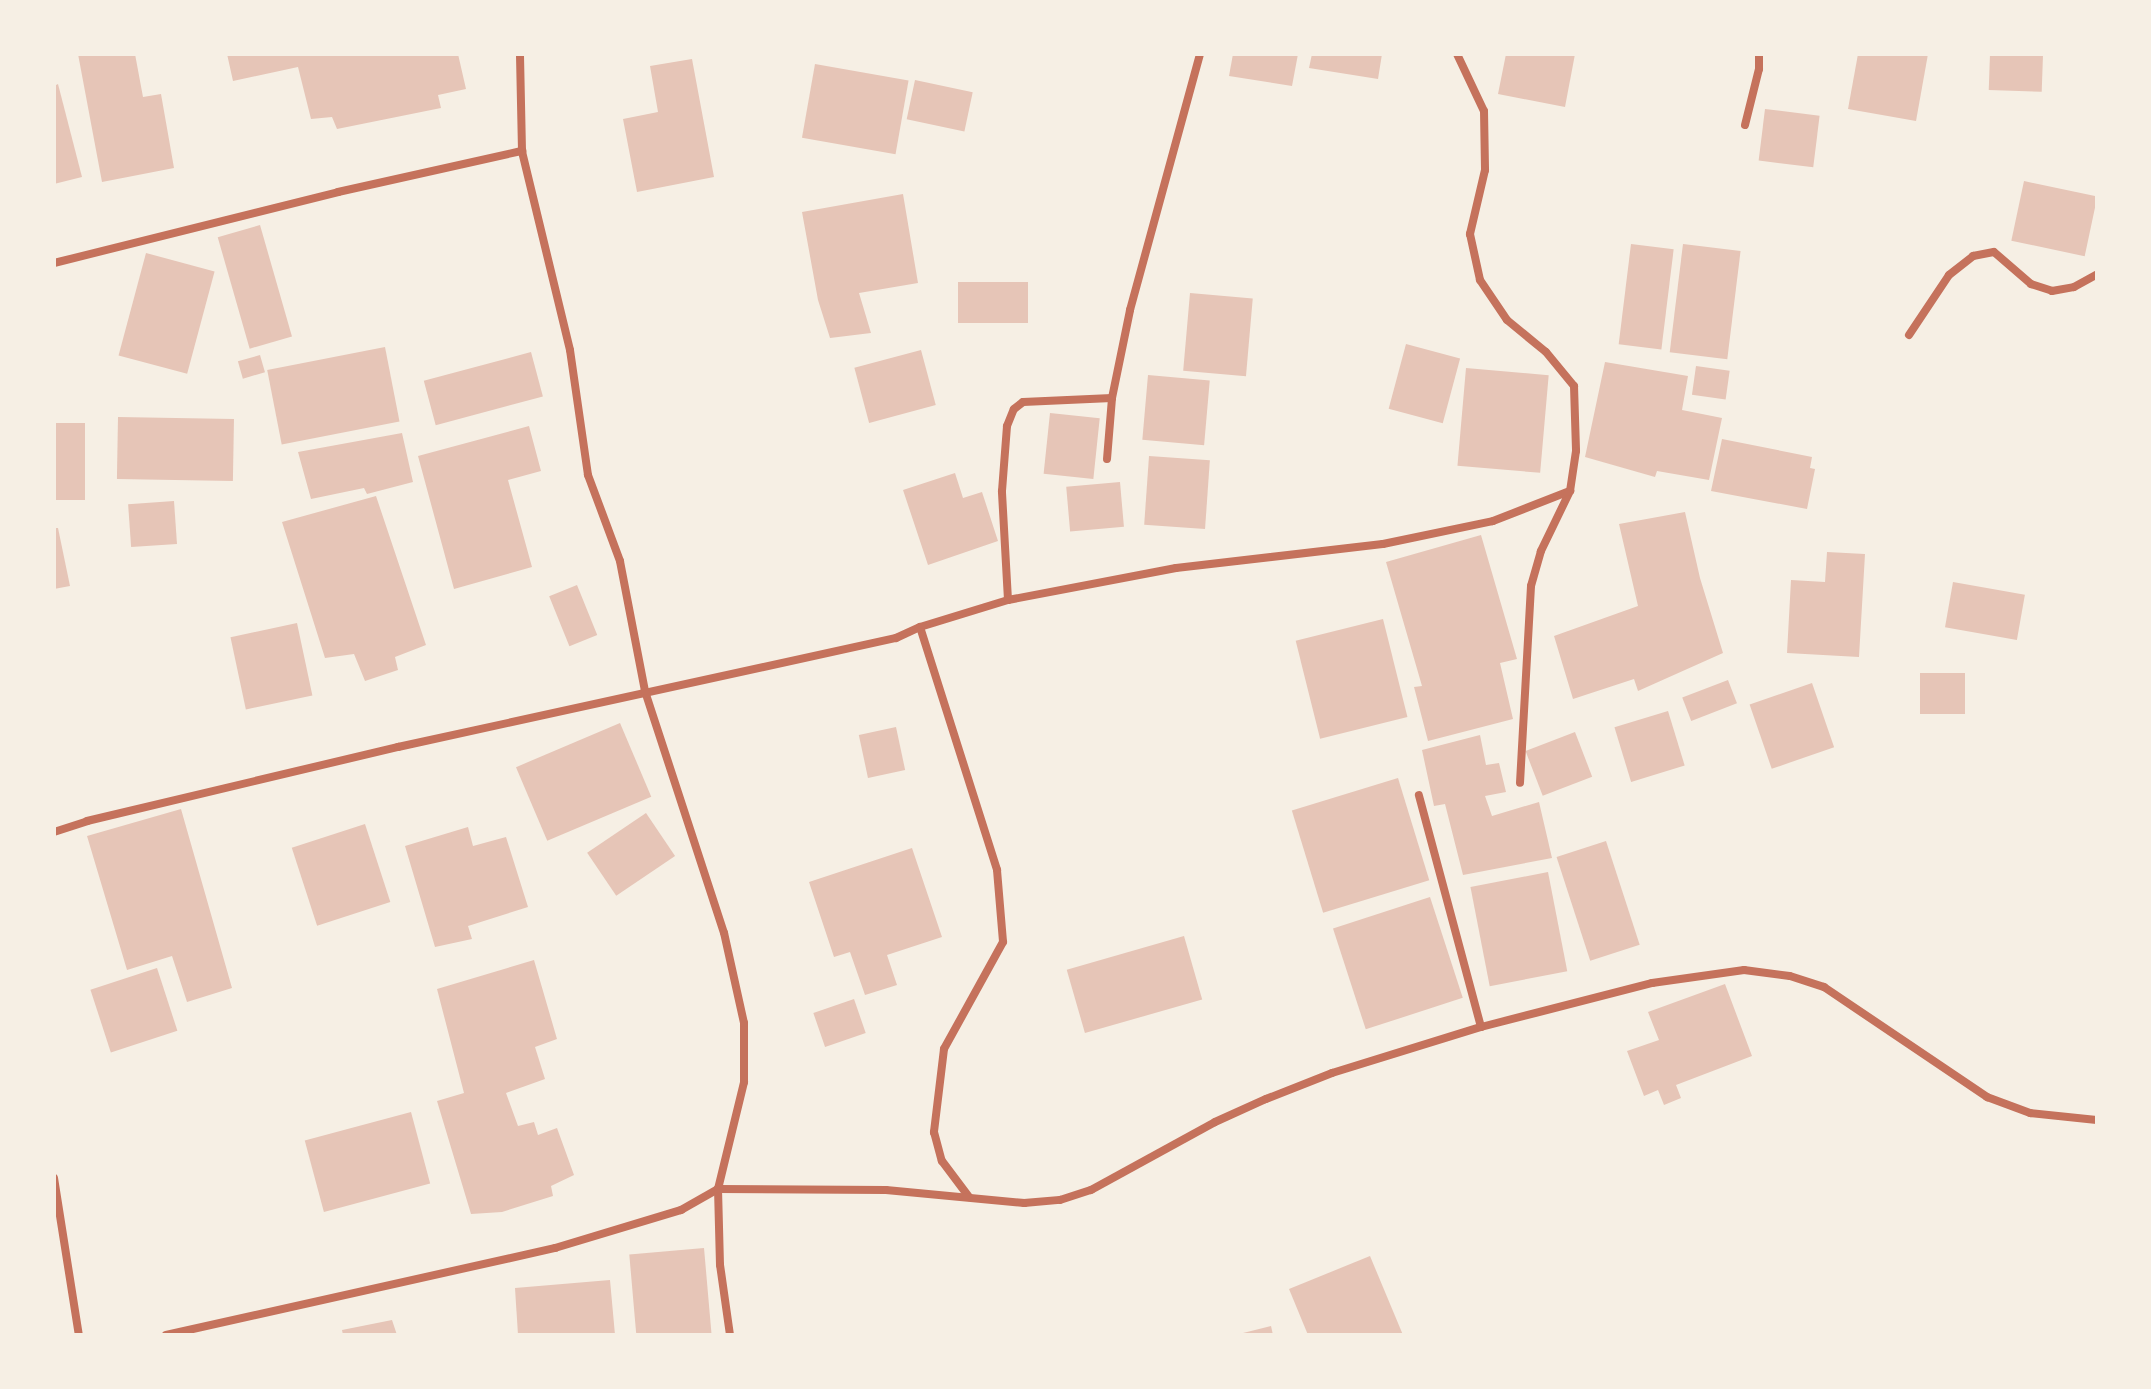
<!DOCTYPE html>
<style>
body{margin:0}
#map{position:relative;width:2151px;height:1389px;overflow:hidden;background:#f6efe4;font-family:"Nunito Sans",sans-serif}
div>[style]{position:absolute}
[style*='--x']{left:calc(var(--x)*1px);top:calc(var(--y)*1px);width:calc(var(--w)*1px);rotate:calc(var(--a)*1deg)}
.building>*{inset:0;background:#e6c5b7;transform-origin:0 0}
.minor>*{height:8px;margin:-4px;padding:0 4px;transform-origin:4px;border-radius:4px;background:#c5725c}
span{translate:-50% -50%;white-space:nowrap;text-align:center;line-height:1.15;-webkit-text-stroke:6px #f6efe4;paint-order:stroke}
.frame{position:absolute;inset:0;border:56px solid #f6efe4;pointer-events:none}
</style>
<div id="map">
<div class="building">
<i style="clip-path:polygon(78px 54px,135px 54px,143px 97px,161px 94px,174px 168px,102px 182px)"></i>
<i style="clip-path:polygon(227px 54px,458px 54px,466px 89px,438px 95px,441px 108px,337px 129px,332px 117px,311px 119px,298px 67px,233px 81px)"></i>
<i style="clip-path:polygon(1233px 54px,1298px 54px,1292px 86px,1229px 76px)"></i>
<i style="clip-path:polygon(1312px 54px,1382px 54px,1378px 79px,1309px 68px)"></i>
<i style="clip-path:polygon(1506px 54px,1575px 54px,1565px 107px,1498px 94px)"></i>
<i style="clip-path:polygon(1858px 54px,1928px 54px,1916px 121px,1848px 109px)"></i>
<i style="left:1990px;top:54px;width:53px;height:36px;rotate:2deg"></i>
<i style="clip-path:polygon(692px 59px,714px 177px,637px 192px,623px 119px,658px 112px,650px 66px)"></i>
<i style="left:815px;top:64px;width:95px;height:75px;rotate:10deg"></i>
<i style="left:915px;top:80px;width:59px;height:40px;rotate:12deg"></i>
<i style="clip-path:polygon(58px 84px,82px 177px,54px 184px,54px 86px)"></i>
<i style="left:1765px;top:109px;width:55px;height:52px;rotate:7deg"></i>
<i style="left:2024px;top:181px;width:75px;height:61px;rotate:12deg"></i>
<i style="clip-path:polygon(903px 194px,918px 283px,859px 293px,871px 333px,830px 338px,818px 300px,802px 212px)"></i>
<i style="left:260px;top:225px;width:116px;height:44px;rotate:74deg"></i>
<i style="left:1631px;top:244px;width:43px;height:101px;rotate:7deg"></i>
<i style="left:1683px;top:244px;width:58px;height:109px;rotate:7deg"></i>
<i style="left:146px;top:253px;width:71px;height:106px;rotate:15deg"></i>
<i style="left:1028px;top:282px;width:41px;height:70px;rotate:90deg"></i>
<i style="left:1190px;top:293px;width:63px;height:78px;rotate:5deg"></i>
<i style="left:1406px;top:344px;width:56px;height:67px;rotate:15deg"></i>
<i style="left:385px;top:347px;width:76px;height:120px;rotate:79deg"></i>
<i style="left:921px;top:350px;width:57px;height:69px;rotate:75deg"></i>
<i style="left:531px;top:352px;width:46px;height:111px;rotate:75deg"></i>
<i style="left:260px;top:355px;width:18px;height:23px;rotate:74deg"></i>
<i style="clip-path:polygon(1605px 362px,1688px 376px,1682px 410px,1722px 418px,1709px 480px,1657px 471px,1655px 477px,1585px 457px)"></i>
<i style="left:1696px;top:366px;width:34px;height:29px;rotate:8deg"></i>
<i style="left:1466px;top:368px;width:83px;height:98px;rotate:5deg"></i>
<i style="left:1148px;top:375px;width:62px;height:65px;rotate:5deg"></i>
<i style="left:1050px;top:413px;width:50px;height:61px;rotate:6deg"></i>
<i style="left:118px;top:417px;width:116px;height:62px;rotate:1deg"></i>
<i style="left:54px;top:423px;width:31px;height:77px"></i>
<i style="clip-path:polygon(529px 426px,541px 471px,508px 480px,532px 567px,454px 589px,418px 456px)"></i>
<i style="clip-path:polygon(402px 433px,413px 482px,367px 494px,364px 488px,311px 499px,298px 452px)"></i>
<i style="clip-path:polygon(1722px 439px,1812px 457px,1810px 468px,1815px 469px,1807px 509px,1711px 491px)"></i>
<i style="left:1149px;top:456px;width:61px;height:69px;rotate:4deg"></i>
<i style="clip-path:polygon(955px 473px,963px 498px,982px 492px,998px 541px,928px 565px,903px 490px)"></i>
<i style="left:1120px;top:482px;width:45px;height:54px;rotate:85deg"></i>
<i style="clip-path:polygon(376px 496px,426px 645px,395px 657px,398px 670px,365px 681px,354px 654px,325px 658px,282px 522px)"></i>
<i style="left:174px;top:501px;width:43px;height:46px;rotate:86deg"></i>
<i style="clip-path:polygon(1685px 512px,1700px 578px,1723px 653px,1638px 691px,1634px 679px,1573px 699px,1554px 636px,1638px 606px,1619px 524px)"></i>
<i style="clip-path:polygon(54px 528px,58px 528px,70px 586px,54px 589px)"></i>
<i style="clip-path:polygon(1481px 535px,1517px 659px,1500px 663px,1513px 719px,1428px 741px,1414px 687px,1422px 686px,1386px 562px)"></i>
<i style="clip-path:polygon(1827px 552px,1865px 554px,1859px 657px,1787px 653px,1791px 580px,1825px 582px)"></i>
<i style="left:1953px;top:582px;width:73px;height:46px;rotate:10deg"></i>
<i style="left:577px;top:585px;width:54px;height:30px;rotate:68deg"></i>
<i style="left:1383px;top:619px;width:101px;height:90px;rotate:76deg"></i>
<i style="left:297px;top:623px;width:74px;height:68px;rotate:78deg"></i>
<i style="left:1920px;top:673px;width:45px;height:41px"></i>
<i style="left:1728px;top:680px;width:25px;height:49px;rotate:69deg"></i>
<i style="left:1812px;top:683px;width:68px;height:66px;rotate:71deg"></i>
<i style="left:1668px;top:711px;width:57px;height:56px;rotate:73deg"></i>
<i style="left:620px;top:723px;width:80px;height:113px;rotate:67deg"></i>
<i style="left:896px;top:727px;width:44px;height:38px;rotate:78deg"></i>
<i style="left:1575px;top:732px;width:48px;height:53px;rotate:69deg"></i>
<i style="clip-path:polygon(1480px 735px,1486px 765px,1499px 763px,1506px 792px,1485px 796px,1492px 816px,1539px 802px,1552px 858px,1463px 875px,1445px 804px,1434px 806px,1422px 750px)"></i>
<i style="left:1398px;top:778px;width:107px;height:111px;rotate:73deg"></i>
<i style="clip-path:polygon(181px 809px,232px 988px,187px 1002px,172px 956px,127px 970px,87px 836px)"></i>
<i style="left:646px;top:813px;width:52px;height:71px;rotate:56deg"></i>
<i style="left:365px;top:824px;width:82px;height:77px;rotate:72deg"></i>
<i style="clip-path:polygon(468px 827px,473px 846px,506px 837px,528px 907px,468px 926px,472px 939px,435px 947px,405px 846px)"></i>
<i style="left:1606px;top:841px;width:109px;height:52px;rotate:72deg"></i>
<i style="clip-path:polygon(912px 848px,942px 937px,887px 955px,897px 985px,865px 995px,850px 952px,834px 957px,809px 882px)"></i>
<i style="left:1548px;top:872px;width:101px;height:79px;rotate:79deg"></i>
<i style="left:1430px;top:897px;width:106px;height:102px;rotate:72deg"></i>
<i style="left:1184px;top:936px;width:66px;height:122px;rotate:74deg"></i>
<i style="clip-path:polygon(534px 960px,557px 1039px,535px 1047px,545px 1079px,506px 1093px,518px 1126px,534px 1122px,538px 1135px,557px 1128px,574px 1175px,551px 1186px,553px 1196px,502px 1212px,471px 1214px,437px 1101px,464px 1093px,437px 989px)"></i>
<i style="left:157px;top:968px;width:66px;height:70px;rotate:72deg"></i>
<i style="clip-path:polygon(1725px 984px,1752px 1056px,1676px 1085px,1681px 1098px,1664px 1105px,1658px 1090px,1644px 1096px,1627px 1051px,1659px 1040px,1648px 1012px)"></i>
<i style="left:854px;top:999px;width:36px;height:43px;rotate:71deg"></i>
<i style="left:411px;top:1112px;width:74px;height:110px;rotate:75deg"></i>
<i style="left:704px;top:1248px;width:87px;height:75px;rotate:85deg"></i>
<i style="clip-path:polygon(1370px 1256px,1403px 1335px,1308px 1335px,1289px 1289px)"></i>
<i style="clip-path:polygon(610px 1280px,615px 1335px,518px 1335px,515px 1288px)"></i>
<i style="clip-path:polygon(392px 1320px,397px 1335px,343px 1335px,342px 1330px)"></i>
<i style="clip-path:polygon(1271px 1326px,1273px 1335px,1239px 1335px,1239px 1334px)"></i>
</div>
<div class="minor">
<i style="--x:1457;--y:54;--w:63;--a:64.7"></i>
<i style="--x:1484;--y:111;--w:59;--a:89"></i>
<i style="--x:1485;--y:170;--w:66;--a:103.2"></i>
<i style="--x:1470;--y:234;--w:47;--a:77.7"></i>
<i style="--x:1480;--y:280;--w:48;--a:56"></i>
<i style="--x:1507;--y:320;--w:50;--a:39.4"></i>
<i style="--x:1546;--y:352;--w:44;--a:50.5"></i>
<i style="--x:1574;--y:386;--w:65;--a:88.2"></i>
<i style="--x:1576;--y:451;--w:40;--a:98.5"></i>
<i style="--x:1570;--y:491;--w:67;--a:115.8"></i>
<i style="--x:1541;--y:551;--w:36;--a:106"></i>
<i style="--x:1531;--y:586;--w:197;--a:93.2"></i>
<i style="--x:1745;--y:125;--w:58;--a:-76"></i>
<i style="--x:1759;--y:69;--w:15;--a:-90"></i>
<i style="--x:54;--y:263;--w:293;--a:-14"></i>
<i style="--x:338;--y:192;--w:189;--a:-12.6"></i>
<i style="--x:1909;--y:335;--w:72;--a:-56.3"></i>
<i style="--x:1949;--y:275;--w:31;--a:-38"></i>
<i style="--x:1973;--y:256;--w:21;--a:-11"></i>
<i style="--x:1994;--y:252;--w:49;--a:40.9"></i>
<i style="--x:2031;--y:284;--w:22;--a:18"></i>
<i style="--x:2052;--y:291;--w:22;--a:-10"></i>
<i style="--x:2074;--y:287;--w:26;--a:-29"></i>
<i style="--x:1107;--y:459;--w:61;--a:-85.3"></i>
<i style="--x:1112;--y:398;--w:90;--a:-78.4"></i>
<i style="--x:1130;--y:310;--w:265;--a:-74.7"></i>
<i style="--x:1008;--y:600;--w:109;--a:-93.2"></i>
<i style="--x:1002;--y:491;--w:65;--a:-85.6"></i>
<i style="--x:1007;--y:426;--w:18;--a:-68"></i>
<i style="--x:1014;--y:409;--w:11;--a:-38"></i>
<i style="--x:1023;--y:402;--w:89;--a:-2.6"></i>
<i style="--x:920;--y:627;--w:255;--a:72.4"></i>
<i style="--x:997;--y:870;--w:72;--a:85.2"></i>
<i style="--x:1003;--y:942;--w:122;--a:118.9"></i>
<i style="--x:944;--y:1049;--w:84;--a:96.9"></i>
<i style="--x:934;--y:1132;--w:30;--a:75"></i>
<i style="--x:942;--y:1161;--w:45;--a:53.1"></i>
<i style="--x:54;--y:832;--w:35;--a:-18"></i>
<i style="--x:87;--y:821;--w:320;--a:-13.4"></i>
<i style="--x:398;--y:747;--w:510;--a:-12.35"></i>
<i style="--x:896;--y:638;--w:26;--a:-25"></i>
<i style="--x:920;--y:627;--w:92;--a:-17.1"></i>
<i style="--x:1008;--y:600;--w:171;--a:-10.8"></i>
<i style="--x:1176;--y:568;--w:208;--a:-6.6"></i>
<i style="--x:1383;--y:544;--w:112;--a:-11.8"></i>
<i style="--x:1493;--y:521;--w:83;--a:-21.3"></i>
<i style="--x:1481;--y:1027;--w:177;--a:-14.4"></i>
<i style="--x:1652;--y:983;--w:93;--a:-8"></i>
<i style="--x:1744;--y:970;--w:46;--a:7.4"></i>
<i style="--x:1790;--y:976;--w:36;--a:18"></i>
<i style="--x:1824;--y:987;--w:197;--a:34"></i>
<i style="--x:1987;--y:1097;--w:46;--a:20.4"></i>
<i style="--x:2030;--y:1113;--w:67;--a:6"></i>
<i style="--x:54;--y:1178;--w:159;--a:81"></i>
<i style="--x:166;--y:1335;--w:399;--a:-12.6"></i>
<i style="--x:555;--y:1248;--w:132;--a:-16.8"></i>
<i style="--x:681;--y:1210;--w:43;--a:-29.6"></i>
<i style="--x:718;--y:1189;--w:110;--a:-76.3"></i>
<i style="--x:744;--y:1082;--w:59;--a:-90"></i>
<i style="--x:744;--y:1023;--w:92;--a:-102.5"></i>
<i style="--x:724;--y:933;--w:255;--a:-108.1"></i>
<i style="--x:645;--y:691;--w:132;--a:-100.9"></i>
<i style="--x:620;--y:561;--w:92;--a:-110.4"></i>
<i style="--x:588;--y:475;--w:126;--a:-98.2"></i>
<i style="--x:570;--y:350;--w:205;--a:-103.6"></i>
<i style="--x:522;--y:151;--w:97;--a:-91.2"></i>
<i style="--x:730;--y:1335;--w:71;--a:-98.1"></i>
<i style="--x:720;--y:1265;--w:76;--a:-91.5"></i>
<i style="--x:718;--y:1189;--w:168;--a:0.3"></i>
<i style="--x:886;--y:1190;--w:139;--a:5.4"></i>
<i style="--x:1024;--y:1203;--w:36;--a:-5"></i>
<i style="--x:1060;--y:1200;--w:33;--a:-18"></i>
<i style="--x:1091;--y:1190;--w:141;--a:-28.7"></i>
<i style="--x:1215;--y:1122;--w:56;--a:-24.3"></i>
<i style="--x:1266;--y:1099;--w:71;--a:-21.5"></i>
<i style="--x:1332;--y:1073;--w:156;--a:-17.2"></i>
<i style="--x:1481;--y:1027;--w:240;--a:-105"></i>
</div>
<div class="frame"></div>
</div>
